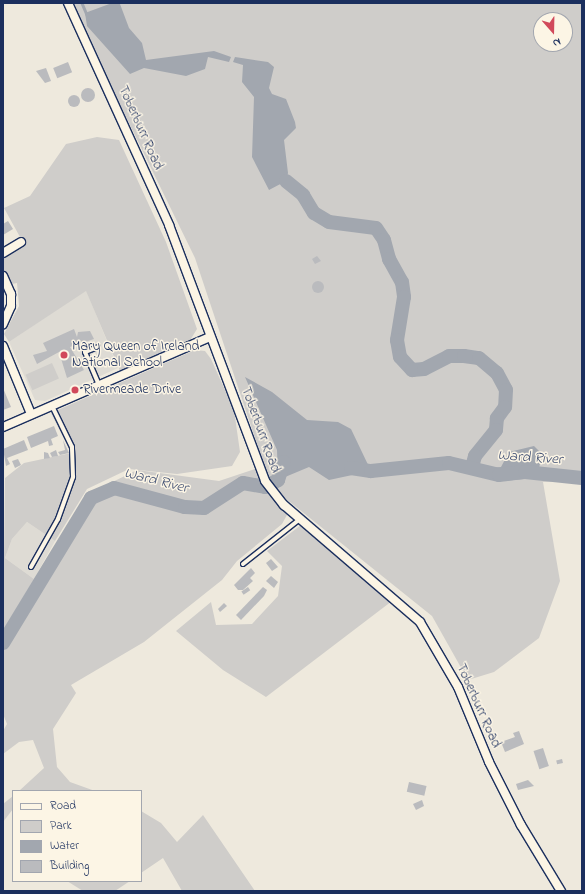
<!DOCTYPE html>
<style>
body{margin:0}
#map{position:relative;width:585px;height:894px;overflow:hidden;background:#eee9dd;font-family:"Indie Flower",sans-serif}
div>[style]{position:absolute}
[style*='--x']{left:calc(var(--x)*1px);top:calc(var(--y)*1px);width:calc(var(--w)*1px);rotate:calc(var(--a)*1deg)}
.built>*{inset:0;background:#dedbd4}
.green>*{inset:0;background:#cfcdca;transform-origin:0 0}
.water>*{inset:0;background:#a2a7af}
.stream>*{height:2.5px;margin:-1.25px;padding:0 1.25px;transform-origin:1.25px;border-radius:1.25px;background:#a2a7af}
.river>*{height:14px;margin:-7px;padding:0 7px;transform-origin:7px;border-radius:7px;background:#a2a7af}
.building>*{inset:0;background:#babbbe;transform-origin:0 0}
.round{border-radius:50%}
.roads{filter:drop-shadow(1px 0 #1b2f5e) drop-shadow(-1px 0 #1b2f5e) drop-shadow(0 1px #1b2f5e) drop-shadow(0 -1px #1b2f5e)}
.service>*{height:4px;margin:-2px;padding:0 2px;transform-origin:2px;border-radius:2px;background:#fcf5e5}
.minor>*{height:8px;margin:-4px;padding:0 4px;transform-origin:4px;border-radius:4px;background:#fcf5e5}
.dots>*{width:11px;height:11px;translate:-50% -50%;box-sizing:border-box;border:2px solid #fcf5e5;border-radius:50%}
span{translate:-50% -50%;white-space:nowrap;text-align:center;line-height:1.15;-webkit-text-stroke:3px #fcf5e5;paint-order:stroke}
.street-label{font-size:14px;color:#1b2f5e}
.poi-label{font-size:14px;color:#1b2f5e}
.left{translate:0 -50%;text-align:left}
.water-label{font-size:15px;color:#445376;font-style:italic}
.frame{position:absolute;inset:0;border:4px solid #1b2f5e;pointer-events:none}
.legend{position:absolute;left:12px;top:790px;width:130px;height:92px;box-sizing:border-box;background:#fcf5e5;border:1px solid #a2a6af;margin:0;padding:5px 7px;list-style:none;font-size:12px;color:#1b2f5e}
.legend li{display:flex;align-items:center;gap:8px;height:20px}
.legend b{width:20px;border:1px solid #a2a6af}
.north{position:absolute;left:533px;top:12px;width:40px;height:40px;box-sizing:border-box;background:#fcf5e5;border:1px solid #a2a6af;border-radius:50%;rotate:160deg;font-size:11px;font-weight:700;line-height:16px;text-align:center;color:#1b2f5e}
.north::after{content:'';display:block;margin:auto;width:14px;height:18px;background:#d1495b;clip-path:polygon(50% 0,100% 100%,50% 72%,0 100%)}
</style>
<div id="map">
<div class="built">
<i style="clip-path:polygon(86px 290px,118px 368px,45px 401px,35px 400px,9px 342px)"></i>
<i style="clip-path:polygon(27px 522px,55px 541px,34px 579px,5px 558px,12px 539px)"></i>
</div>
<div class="green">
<i style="clip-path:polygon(evenodd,74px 3px,582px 3px,582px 480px,543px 482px,560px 581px,539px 638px,494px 672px,468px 680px,432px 616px,280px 494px,267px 474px,195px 258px,82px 27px,74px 3px,541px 20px,565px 20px,565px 44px,541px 44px,541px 20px)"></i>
<i style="clip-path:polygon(97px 137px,119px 140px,166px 242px,197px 329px,189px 342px,120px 371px,86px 291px,9px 342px,4px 334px,19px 306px,17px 283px,12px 284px,4px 271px,3px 259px,25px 246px,4px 208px,30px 196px,66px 144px)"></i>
<i style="clip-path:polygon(195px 350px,205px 351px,211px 359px,234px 410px,240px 452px,232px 466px,177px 474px,129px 469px,87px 489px,55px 541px,27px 522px,12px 539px,5px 558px,34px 579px,3px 631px,5px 478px,24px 463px,71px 453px,51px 413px)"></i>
<i style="left:52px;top:363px;width:17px;height:29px;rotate:66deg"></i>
<i style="clip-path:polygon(255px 469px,265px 488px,288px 513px,282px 524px,237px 561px,222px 580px,144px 642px,71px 685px,76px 693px,53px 729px,57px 767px,70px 782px,95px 791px,19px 791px,44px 768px,33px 740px,19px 742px,3px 754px,3px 731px,7px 724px,3px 714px,3px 649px,94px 498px,92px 492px,137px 470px,219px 481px)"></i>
<i style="clip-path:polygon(301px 525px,392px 601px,266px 697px,223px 670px,176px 631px,211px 602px,216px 625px,252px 624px,278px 596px,282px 566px,267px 551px)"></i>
<i style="clip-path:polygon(13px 796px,13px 809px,3px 822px,3px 804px)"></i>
<i style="clip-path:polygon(141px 811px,161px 823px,177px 842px,203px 815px,255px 891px,182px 891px,163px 858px,141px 873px)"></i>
<i style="clip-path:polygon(67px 881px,130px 881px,115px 891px,83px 891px)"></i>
</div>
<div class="water">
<i style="clip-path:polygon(112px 3px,120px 4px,129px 28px,142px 43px,146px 60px,214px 51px,231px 57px,229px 62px,208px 57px,205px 69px,186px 76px,144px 68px,130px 74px,87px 26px,85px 13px)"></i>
<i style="clip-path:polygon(235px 57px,268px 62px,274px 67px,269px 88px,272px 94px,286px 99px,295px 122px,296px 128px,284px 140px,288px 173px,286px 181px,269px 190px,252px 157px,254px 97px,242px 82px,243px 65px,233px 62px)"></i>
<i style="clip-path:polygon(245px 377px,272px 392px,307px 420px,338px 422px,351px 429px,371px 471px,329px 480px,309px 467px,278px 480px,277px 450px)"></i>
<i style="clip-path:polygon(534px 446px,542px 454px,537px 478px,501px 481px,488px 476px,491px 468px,501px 467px,509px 452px)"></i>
</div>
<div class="stream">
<i style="--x:82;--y:3;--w:13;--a:67"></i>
</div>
<div class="river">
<i style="--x:286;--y:181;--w:22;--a:39"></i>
<i style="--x:303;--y:195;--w:21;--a:59"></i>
<i style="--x:314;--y:213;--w:17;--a:31"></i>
<i style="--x:329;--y:222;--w:47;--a:7.3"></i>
<i style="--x:376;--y:228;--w:14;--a:56"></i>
<i style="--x:384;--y:240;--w:20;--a:75"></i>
<i style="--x:389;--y:259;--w:26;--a:61"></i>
<i style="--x:402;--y:282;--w:15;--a:82"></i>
<i style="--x:404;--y:297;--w:44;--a:99.2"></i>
<i style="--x:397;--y:340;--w:17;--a:80"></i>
<i style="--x:400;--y:357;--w:18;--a:47"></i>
<i style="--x:412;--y:370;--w:12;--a:-5"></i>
<i style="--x:424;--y:369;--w:28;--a:-27"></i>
<i style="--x:449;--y:356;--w:15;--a:0"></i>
<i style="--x:464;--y:356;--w:15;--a:8"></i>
<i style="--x:479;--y:358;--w:23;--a:40"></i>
<i style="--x:497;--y:373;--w:19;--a:62"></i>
<i style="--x:506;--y:390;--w:17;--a:93"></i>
<i style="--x:505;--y:407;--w:14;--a:126"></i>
<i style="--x:497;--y:418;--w:12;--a:95"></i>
<i style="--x:496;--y:430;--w:33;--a:129"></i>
<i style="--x:475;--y:456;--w:11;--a:105"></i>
<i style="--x:351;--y:468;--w:20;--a:9"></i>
<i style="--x:371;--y:471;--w:78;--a:-5.9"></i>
<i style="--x:449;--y:463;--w:51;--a:13.5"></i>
<i style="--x:499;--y:475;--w:26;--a:-7"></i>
<i style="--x:525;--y:472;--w:57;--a:6"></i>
<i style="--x:3;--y:643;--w:170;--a:-58.7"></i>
<i style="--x:91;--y:498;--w:25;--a:-23"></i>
<i style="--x:114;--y:488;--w:73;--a:15"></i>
<i style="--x:185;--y:507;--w:19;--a:3"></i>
<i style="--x:204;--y:508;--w:46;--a:-32.7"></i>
<i style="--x:243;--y:483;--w:22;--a:10"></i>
<i style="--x:265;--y:487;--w:15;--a:-28"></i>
<i style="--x:278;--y:480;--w:19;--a:-72"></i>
</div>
<div class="building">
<i style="left:68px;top:62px;width:11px;height:16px;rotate:68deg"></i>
<i style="clip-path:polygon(46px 68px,51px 81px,45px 83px,36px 71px)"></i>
<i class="round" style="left:81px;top:88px;width:14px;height:14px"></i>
<i class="round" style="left:68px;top:95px;width:12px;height:12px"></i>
<i style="clip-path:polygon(8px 221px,13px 229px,3px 235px,3px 224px)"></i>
<i style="clip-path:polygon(317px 256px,321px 261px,315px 264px,312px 259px)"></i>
<i class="round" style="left:312px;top:281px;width:12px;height:12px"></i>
<i style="clip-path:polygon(74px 329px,77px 337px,78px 332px,90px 331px,94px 339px,70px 347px,84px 370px,67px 378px,59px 352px,37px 364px,33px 355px,47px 351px,43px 343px)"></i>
<i style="clip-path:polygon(3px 388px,11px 407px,3px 410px)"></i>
<i style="clip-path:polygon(54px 426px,58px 436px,51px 439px,53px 445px,49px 446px,48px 441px,31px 448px,27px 437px)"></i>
<i style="clip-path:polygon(24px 440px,28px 450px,7px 458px,10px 464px,6px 466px,3px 449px)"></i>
<i style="clip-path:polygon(63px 440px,69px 453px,60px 455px,58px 452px,65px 450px)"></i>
<i style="clip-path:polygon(56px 450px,58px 456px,52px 457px,50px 453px)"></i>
<i style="clip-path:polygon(44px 452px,48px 453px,50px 458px,44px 459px)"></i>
<i style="clip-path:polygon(18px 459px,21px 465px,15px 468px,12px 461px)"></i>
<i style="clip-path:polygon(271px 559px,278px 567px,272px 571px,266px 563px)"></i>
<i style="clip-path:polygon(251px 568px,255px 573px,250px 578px,253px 581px,243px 590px,238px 590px,234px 585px)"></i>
<i style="clip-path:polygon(271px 576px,278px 582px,274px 588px,266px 581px)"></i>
<i style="left:248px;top:587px;width:4px;height:8px;rotate:56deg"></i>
<i style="clip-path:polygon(263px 587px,267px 590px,264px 596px,241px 620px,236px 615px)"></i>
<i style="clip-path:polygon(224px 603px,227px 606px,220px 612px,218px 609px)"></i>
<i style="clip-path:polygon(519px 731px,524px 744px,505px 752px,501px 742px,515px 737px,513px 733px)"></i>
<i style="left:543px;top:748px;width:19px;height:10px;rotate:72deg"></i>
<i style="left:562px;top:759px;width:4px;height:6px;rotate:76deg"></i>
<i style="clip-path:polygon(528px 780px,534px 786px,518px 790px,516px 784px)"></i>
<i style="left:409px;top:782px;width:18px;height:10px;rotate:13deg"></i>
<i style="clip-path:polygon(422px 800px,424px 806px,416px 810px,413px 804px)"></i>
</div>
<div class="roads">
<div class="service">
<i style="--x:98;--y:347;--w:14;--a:159"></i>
<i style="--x:85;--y:352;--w:36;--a:67"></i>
<i style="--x:243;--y:564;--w:73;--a:-38.3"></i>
<i style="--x:31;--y:567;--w:55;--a:-60.6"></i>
<i style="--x:58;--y:519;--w:45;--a:-70.3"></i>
<i style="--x:73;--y:477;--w:30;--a:-92"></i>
<i style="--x:72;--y:447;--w:46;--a:-116"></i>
</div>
<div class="minor">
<i style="--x:68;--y:3;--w:244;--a:65.5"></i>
<i style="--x:169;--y:225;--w:273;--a:69.4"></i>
<i style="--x:265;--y:481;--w:31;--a:52"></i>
<i style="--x:284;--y:505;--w:179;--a:40.7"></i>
<i style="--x:420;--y:622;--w:75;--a:59.7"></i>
<i style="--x:458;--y:687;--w:81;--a:67.5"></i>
<i style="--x:489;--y:762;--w:71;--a:63.1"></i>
<i style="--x:521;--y:825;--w:77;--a:58.8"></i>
<i style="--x:3;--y:253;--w:21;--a:-31"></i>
<i style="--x:3;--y:276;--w:20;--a:66"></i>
<i style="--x:11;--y:294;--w:12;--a:90"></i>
<i style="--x:11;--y:306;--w:20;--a:114"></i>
<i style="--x:3;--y:346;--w:74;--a:67.6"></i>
<i style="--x:3;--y:427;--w:226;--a:-23.5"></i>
</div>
</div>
<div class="dots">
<i style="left:64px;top:355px;background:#d1495b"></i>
<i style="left:75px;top:390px;background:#d1495b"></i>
</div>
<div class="street-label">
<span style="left:140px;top:128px;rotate:66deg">Toberburr Road</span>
<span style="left:260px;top:430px;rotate:70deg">Toberburr Road</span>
<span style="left:478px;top:706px;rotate:66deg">Toberburr Road</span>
</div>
<div class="poi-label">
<span class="left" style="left:72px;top:355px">Mary Queen of Ireland<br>National School</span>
<span class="left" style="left:83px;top:390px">Rivermeade Drive</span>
</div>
<div class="water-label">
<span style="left:530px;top:458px;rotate:4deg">Ward River</span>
<span style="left:156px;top:481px;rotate:14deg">Ward River</span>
</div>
<div class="frame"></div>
<ul class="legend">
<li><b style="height:5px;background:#fcf5e5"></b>Road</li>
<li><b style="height:11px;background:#cfcdca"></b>Park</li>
<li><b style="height:11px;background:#a2a7af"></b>Water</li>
<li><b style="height:11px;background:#babbbe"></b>Building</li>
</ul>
<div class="north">N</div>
</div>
